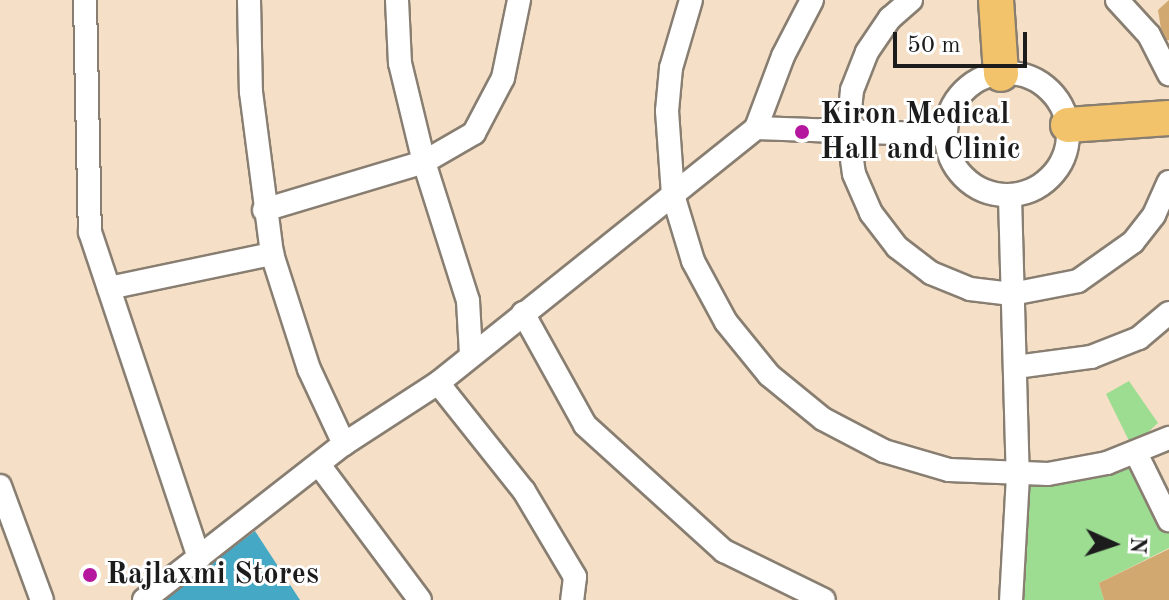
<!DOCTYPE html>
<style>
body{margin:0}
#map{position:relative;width:1169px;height:600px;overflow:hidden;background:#f5dfc6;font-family:"Old Standard TT",serif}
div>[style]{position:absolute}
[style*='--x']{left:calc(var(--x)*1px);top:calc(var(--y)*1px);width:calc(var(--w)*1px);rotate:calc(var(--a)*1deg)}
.green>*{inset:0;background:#9ddd92}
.water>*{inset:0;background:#45a8c4}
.building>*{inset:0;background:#d0a870}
.roads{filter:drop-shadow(2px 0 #887e71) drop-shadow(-2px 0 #887e71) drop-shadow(0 2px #887e71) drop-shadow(0 -2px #887e71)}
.minor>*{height:22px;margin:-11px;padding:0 11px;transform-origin:11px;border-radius:11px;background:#fff}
.minor>.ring{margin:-11px;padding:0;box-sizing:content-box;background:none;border:22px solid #fff;border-radius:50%}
.primary>*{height:34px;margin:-17px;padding:0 17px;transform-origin:17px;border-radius:17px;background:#f2c36a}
.dots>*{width:22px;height:22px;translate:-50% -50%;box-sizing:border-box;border:4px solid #fff;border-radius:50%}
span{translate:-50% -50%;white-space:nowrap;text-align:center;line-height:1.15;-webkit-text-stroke:6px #fff;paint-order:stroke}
.poi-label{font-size:30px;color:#1c1c1c;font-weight:700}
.left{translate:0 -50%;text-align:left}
.north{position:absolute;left:1073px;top:504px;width:80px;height:80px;-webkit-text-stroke:6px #fff;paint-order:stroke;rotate:93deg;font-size:22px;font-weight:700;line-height:32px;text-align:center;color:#1c1c1c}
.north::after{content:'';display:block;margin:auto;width:28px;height:36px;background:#1c1c1c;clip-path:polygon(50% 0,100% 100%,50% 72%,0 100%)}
.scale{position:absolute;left:893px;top:32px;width:134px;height:36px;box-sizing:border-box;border:4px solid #1c1c1c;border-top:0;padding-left:10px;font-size:24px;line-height:28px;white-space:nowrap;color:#1c1c1c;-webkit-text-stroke:6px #fff;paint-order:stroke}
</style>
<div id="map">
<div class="green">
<i style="clip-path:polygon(1129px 381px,1158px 423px,1132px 447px,1106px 394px)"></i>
<i style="clip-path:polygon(1136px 453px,1169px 520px,1169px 548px,1099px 583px,1104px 600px,1011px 600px,1018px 476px)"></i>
</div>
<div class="water">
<i style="clip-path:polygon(255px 531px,300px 600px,162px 600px)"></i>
</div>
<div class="building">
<i style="clip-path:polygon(1169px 0,1169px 40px,1163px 41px,1158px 10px)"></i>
<i style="clip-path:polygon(1169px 549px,1169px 600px,1104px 600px,1099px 583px)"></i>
</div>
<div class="roads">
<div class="minor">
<i style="--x:85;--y:0;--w:232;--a:88.8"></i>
<i style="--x:90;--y:232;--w:344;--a:71.5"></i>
<i style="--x:249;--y:0;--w:92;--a:88.8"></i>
<i style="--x:251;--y:92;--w:163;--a:82.6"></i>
<i style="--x:272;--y:254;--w:121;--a:72.2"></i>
<i style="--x:309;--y:369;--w:83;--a:65"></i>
<i style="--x:397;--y:0;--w:63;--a:87.3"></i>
<i style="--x:400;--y:63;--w:102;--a:76.4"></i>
<i style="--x:424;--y:162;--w:58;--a:-30.1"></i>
<i style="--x:474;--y:133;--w:62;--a:-62.2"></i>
<i style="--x:503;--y:78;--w:80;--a:-78.4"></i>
<i style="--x:691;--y:0;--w:71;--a:106.4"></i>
<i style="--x:671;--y:68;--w:43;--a:95.3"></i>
<i style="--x:667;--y:111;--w:84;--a:85.9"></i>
<i style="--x:673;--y:195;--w:69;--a:73.1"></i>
<i style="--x:693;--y:261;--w:69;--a:61.6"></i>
<i style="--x:726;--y:322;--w:68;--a:50.9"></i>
<i style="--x:769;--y:375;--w:70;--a:39.2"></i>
<i style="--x:823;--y:419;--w:69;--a:27.7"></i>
<i style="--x:884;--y:451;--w:68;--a:16.3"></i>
<i style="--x:949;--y:470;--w:99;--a:2.3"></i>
<i style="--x:1048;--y:474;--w:60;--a:-10.6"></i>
<i style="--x:1107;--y:463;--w:67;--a:-22"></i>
<i style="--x:911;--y:0;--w:28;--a:139"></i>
<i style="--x:890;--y:18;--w:41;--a:124.1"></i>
<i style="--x:867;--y:52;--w:41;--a:111.5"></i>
<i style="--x:852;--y:90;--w:41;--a:95.6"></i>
<i style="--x:848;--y:131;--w:43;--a:82.1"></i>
<i style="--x:854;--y:174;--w:43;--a:66.4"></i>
<i style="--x:871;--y:213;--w:43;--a:52.6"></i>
<i style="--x:897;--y:247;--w:43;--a:37.4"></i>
<i style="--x:931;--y:273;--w:42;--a:22.3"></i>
<i style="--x:970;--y:289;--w:42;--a:6.8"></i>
<i style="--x:1012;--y:294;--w:67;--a:-11.1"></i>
<i style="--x:1078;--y:281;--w:67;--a:-35.3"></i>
<i style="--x:1133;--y:242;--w:34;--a:-52"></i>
<i style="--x:1154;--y:215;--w:36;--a:-66"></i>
<i style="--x:1117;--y:0;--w:47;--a:47.6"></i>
<i style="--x:1149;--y:35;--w:44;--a:62.9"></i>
<i class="ring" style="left:946px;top:73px;width:100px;height:100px"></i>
<i style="--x:756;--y:128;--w:187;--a:2.1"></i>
<i style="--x:1010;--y:197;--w:279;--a:88.4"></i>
<i style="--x:1018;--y:476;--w:124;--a:93.2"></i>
<i style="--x:264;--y:210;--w:167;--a:-16.7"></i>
<i style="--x:424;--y:162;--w:146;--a:72.4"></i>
<i style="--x:468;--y:301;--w:54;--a:86.8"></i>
<i style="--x:109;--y:288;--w:167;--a:-11.8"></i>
<i style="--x:523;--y:313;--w:128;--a:61"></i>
<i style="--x:585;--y:425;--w:188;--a:42.2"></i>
<i style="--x:724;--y:551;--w:111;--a:26.1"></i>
<i style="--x:1016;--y:367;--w:76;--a:-7.6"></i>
<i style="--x:1091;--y:357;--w:52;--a:-21.6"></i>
<i style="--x:1139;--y:338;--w:39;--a:-40"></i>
<i style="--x:438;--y:383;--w:138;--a:51.5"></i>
<i style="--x:524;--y:491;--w:100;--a:59.3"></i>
<i style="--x:575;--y:577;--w:23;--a:97"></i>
<i style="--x:1136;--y:453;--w:75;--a:63.8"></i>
<i style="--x:320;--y:466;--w:167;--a:53.3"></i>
<i style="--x:0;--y:486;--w:121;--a:69.8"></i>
<i style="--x:144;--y:600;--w:254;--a:-38"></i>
<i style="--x:344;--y:444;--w:112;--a:-33"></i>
<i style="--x:438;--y:383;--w:408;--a:-38.7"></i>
<i style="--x:756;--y:128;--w:77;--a:-69.4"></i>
<i style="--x:783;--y:56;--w:63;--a:-62.6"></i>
</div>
<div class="primary">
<i style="--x:996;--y:0;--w:74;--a:86.1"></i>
<i style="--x:1068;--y:125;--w:101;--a:-4"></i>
</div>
</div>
<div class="dots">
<i style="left:802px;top:132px;background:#b5179e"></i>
<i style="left:90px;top:575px;background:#b5179e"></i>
</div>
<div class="poi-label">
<span class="left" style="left:820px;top:132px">Kiron Medical<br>Hall and Clinic</span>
<span class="left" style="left:106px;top:575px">Rajlaxmi Stores</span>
</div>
<div class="north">N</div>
<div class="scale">50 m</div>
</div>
